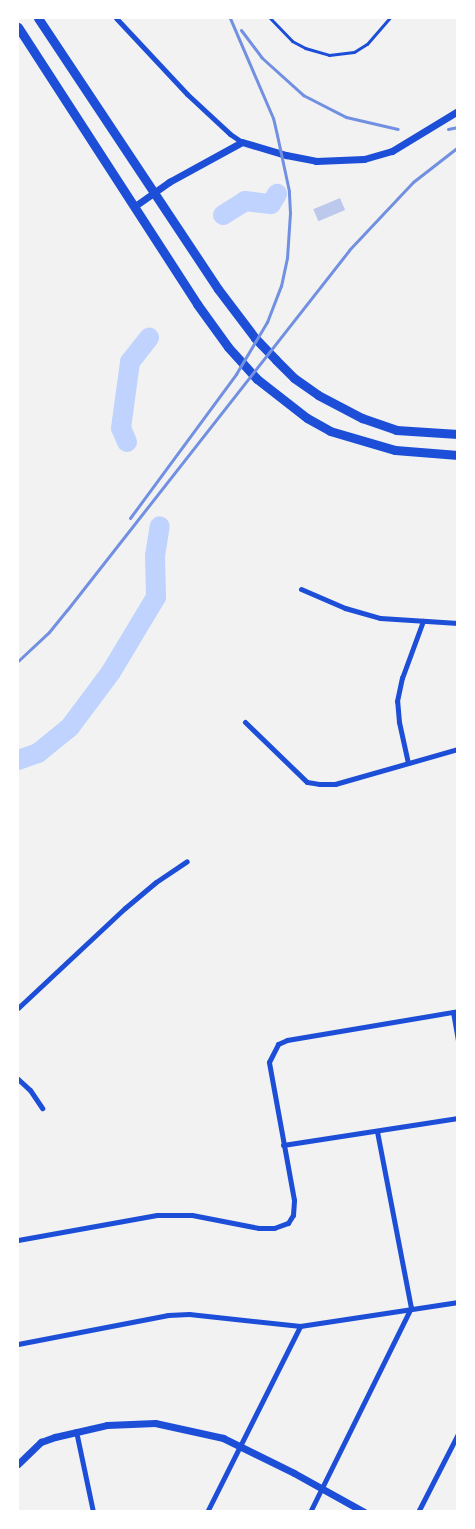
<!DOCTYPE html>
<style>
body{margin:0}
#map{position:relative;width:475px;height:1529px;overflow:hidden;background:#f2f2f2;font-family:Overpass,sans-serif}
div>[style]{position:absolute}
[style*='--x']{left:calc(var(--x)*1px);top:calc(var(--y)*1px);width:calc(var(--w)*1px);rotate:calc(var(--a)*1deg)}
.river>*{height:20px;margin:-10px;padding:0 10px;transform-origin:10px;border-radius:10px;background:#bfd3fe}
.building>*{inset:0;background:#bdc9ec;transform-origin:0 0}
.service>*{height:3px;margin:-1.5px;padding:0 1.5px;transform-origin:1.5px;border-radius:1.5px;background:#1d4ed8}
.minor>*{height:5px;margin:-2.5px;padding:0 2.5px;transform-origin:2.5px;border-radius:2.5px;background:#1d4ed8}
.tertiary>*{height:7px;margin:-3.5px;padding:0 3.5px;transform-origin:3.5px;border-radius:3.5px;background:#1d4ed8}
.primary>*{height:9px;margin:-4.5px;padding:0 4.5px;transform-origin:4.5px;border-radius:4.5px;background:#1d4ed8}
.rail>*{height:3px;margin:-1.5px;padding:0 1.5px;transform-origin:1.5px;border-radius:1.5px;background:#7290e2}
span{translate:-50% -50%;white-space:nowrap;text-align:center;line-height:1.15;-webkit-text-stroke:4.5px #fff;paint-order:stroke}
.frame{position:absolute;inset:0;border:19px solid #fff;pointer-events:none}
</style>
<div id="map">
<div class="river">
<i style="--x:223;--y:215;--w:26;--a:-32"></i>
<i style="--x:245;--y:201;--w:26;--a:7"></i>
<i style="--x:271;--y:204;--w:12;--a:-59"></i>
<i style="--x:127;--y:442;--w:15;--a:-113"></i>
<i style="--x:121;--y:428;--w:67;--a:-82.2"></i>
<i style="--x:130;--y:362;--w:31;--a:-52"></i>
<i style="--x:18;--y:760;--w:21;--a:-19"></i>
<i style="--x:38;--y:753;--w:41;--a:-39.1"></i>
<i style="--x:70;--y:727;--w:69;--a:-53.3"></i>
<i style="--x:111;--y:672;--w:87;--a:-59"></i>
<i style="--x:156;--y:597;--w:41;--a:-91.4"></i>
<i style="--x:155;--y:556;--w:30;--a:-81"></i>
</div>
<div class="building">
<i style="left:340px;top:198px;width:13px;height:29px;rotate:67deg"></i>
</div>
<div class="service">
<i style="--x:270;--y:18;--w:32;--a:46"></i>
<i style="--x:292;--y:41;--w:15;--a:28"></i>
<i style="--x:305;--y:48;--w:25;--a:16"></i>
<i style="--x:329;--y:55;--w:25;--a:-7"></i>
<i style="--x:354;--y:52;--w:15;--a:-32"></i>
<i style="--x:367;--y:44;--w:35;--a:-49"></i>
</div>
<div class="minor">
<i style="--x:116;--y:18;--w:104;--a:46.9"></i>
<i style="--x:187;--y:94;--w:59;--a:42.9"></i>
<i style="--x:230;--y:134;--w:14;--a:34"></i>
<i style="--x:301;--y:589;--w:48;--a:23.4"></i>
<i style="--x:345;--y:608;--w:36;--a:16"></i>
<i style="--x:380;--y:618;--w:78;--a:3.7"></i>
<i style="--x:245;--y:722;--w:86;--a:44.1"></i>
<i style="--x:307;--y:782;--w:12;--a:9"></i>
<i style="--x:319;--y:784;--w:16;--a:0"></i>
<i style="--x:335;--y:784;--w:128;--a:-15.9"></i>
<i style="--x:408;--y:763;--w:42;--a:-102.4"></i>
<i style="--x:399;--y:722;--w:21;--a:-95"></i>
<i style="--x:397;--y:701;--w:24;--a:-78"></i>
<i style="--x:402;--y:678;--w:61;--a:-69.8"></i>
<i style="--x:18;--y:1008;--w:146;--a:-43.1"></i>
<i style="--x:125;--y:908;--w:40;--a:-40"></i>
<i style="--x:156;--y:882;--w:37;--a:-34"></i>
<i style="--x:453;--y:1012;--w:29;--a:80"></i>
<i style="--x:18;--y:1079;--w:16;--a:43"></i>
<i style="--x:30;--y:1090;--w:22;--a:56"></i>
<i style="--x:283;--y:1145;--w:177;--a:-8.8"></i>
<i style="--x:18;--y:1240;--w:141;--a:-10.2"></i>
<i style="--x:157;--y:1215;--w:35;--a:0"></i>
<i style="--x:192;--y:1215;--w:68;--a:11"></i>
<i style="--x:259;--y:1228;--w:15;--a:0"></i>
<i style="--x:274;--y:1228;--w:15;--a:-20"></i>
<i style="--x:288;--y:1223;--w:9;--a:-58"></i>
<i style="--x:293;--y:1215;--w:15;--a:-86"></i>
<i style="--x:294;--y:1200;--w:140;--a:-100.3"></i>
<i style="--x:269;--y:1062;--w:20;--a:-63"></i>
<i style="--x:278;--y:1044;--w:10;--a:-24"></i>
<i style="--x:287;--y:1040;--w:173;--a:-9.6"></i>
<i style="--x:18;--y:1344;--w:153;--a:-10.9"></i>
<i style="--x:168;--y:1315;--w:21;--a:-3"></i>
<i style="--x:189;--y:1314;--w:112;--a:6.2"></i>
<i style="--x:300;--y:1326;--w:160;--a:-8.6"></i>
<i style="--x:76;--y:1431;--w:83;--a:78.1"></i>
<i style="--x:207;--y:1512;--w:208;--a:-63.4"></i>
<i style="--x:310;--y:1512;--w:228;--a:-63.7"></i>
<i style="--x:411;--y:1308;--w:180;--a:-100.9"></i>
<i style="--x:418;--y:1512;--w:88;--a:-62.9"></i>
</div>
<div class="tertiary">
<i style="--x:135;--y:206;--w:42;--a:-35.2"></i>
<i style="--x:169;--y:182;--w:83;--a:-28.7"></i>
<i style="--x:242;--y:142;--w:46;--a:16.5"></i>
<i style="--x:286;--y:155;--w:31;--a:11"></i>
<i style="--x:316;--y:161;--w:48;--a:-2.4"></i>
<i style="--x:364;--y:159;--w:29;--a:-16"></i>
<i style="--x:392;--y:151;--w:77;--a:-31.2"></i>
<i style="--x:18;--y:1464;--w:32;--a:-44"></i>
<i style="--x:41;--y:1442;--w:15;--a:-20"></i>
<i style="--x:55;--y:1437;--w:53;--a:-13"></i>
<i style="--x:107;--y:1425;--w:48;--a:-2.4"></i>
<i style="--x:155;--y:1423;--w:70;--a:12.4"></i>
<i style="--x:223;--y:1438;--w:79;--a:26.2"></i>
<i style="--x:294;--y:1473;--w:80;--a:29.1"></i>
</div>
<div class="primary">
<i style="--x:38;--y:18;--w:325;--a:56.4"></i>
<i style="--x:218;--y:289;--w:61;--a:52.9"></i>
<i style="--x:255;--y:338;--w:30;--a:46"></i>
<i style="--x:276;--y:360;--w:25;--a:45"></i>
<i style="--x:294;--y:378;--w:29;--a:35"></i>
<i style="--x:318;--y:395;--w:50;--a:27.6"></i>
<i style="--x:362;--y:418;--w:36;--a:19"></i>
<i style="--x:396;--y:430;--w:62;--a:3.7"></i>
<i style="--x:18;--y:27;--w:330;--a:57.1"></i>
<i style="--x:197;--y:304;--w:53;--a:54.2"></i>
<i style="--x:228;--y:347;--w:43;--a:47.8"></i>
<i style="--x:257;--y:379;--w:63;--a:38"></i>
<i style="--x:307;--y:418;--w:26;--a:29"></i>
<i style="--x:330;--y:431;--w:68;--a:16.3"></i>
<i style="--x:395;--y:450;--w:63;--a:4.5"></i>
</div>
<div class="rail">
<i style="--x:241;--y:30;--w:34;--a:53"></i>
<i style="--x:261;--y:57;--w:57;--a:42.1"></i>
<i style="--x:303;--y:95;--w:48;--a:27.1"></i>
<i style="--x:346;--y:117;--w:53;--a:13"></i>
<i style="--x:448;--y:129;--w:10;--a:-11"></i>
<i style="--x:130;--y:518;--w:179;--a:-53.6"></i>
<i style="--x:236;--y:374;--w:61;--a:-59.2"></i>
<i style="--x:267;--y:322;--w:39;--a:-69"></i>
<i style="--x:281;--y:286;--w:29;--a:-78"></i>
<i style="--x:287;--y:258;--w:45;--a:-86.2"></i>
<i style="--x:290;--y:213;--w:22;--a:-93"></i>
<i style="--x:289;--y:191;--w:57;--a:-102.1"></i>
<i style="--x:277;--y:135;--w:17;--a:-103"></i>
<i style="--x:273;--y:118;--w:109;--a:-113.3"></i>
<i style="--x:18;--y:661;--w:42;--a:-43.1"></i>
<i style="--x:49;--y:632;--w:28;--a:-51"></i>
<i style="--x:67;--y:610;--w:457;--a:-51.9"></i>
<i style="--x:349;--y:250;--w:93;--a:-46.7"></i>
<i style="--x:413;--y:182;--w:57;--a:-37.9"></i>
</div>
<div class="frame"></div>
</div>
